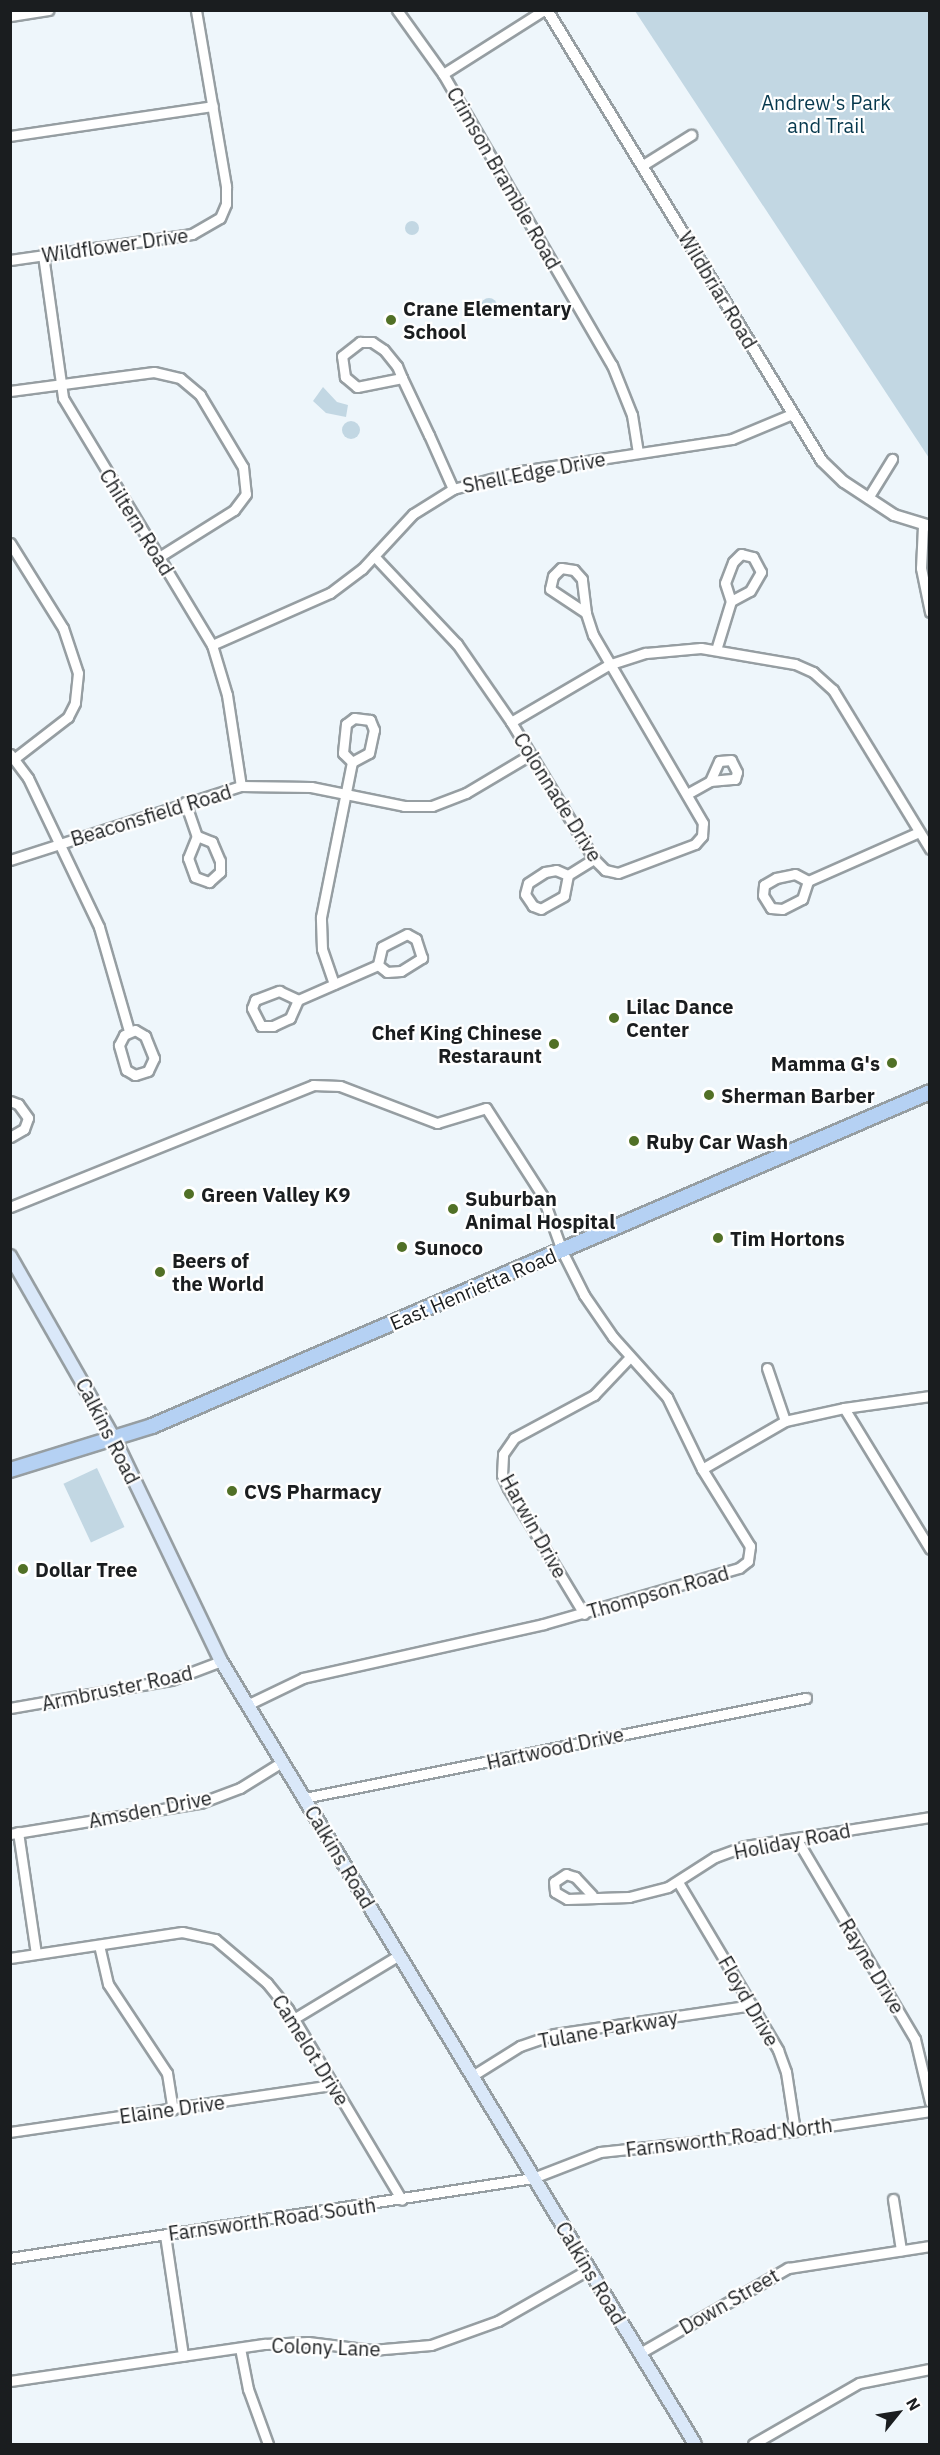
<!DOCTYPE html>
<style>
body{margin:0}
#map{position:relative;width:940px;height:2455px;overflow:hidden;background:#eef6fb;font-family:"IBM Plex Sans",sans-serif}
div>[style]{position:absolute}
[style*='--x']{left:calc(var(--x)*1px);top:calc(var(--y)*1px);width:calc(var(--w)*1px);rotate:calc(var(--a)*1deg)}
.green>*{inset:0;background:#c2d7e3;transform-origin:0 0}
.round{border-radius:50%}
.roads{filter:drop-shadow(2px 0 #969ea2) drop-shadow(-2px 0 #969ea2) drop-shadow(0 2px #969ea2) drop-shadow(0 -2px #969ea2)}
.minor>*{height:9px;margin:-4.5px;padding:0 4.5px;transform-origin:4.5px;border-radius:4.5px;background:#fff}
.tertiary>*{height:10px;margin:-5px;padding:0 5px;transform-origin:5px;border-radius:5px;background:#fff}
.secondary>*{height:12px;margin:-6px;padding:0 6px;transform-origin:6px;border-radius:6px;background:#dae8f9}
.primary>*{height:14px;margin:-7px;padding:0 7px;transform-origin:7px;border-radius:7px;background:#b5d1f3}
.dots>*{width:16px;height:16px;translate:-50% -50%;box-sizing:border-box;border:3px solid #fff;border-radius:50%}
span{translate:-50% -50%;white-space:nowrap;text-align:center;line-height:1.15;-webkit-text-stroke:4.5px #fff;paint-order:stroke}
.park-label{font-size:20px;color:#06384d}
.street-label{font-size:20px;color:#1a1d1f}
.poi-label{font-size:20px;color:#1a1d1f;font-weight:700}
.left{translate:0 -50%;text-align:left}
.right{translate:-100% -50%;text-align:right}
.frame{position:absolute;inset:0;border:12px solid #1a1d1f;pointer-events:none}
.north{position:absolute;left:868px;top:2383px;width:60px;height:60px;-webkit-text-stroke:4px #fff;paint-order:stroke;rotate:60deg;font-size:16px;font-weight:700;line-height:24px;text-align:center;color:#1a1d1f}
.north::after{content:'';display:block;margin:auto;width:21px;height:27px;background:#1a1d1f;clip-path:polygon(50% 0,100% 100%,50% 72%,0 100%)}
</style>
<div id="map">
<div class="green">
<i style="clip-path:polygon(635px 11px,929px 11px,929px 458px)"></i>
<i class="round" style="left:405px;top:221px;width:14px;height:14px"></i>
<i class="round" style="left:481px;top:298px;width:16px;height:16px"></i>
<i style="clip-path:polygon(323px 387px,337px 402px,348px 405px,346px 417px,326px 413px,313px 401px)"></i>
<i class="round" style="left:342px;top:421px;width:18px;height:18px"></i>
<i style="left:97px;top:1468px;width:65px;height:37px;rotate:65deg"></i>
</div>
<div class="roads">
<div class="minor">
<i style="--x:397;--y:10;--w:79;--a:54.3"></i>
<i style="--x:443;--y:74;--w:337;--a:59.9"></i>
<i style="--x:612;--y:365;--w:54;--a:68.2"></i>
<i style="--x:632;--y:415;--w:37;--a:81"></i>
<i style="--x:10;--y:16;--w:39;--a:-9"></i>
<i style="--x:443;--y:74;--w:120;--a:-32.4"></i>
<i style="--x:10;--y:136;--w:205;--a:-8.4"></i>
<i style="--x:643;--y:165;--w:57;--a:-32"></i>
<i style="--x:43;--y:255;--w:144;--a:82"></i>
<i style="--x:63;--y:398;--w:288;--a:58.9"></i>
<i style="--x:212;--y:645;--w:52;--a:73.3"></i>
<i style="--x:227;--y:695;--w:92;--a:81.3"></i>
<i style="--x:10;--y:260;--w:184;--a:-8.1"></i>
<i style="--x:192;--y:234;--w:32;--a:-30"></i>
<i style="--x:220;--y:218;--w:15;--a:-67"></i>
<i style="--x:226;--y:204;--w:18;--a:-90"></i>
<i style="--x:226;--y:186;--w:179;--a:-99.7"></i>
<i style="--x:402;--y:378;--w:46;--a:168.7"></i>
<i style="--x:357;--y:387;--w:16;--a:-140"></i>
<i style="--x:345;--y:377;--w:21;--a:-98"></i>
<i style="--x:342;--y:356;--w:23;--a:-38"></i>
<i style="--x:360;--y:342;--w:12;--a:0"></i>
<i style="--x:372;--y:342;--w:14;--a:34"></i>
<i style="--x:384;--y:350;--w:21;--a:51"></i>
<i style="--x:397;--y:366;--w:13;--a:67"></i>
<i style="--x:402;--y:378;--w:63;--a:64.7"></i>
<i style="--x:429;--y:435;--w:59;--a:66"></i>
<i style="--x:10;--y:391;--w:145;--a:-7.5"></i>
<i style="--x:154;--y:372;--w:27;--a:13"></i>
<i style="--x:180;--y:378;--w:26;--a:40"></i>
<i style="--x:200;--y:395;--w:84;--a:59.2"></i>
<i style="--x:243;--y:467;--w:27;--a:84"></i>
<i style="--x:246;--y:494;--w:20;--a:127"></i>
<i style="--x:234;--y:510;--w:89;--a:147.9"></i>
<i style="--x:868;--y:498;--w:46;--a:-58.4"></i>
<i style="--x:923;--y:526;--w:42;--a:92.7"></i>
<i style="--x:921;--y:568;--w:45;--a:78.4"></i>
<i style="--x:10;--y:543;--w:100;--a:58.1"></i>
<i style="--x:63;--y:628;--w:47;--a:71.6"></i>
<i style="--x:78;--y:673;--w:30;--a:96"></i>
<i style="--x:75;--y:703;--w:16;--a:117"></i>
<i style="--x:68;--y:717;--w:67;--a:142.3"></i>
<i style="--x:374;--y:556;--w:121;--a:46.7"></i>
<i style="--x:457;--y:644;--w:95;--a:55.3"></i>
<i style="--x:511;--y:722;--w:160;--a:58.8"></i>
<i style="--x:594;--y:859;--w:16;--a:45"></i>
<i style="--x:605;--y:870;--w:13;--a:13"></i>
<i style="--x:618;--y:873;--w:82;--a:-20.6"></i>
<i style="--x:695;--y:844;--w:11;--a:-49"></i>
<i style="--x:702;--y:836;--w:13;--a:-86"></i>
<i style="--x:703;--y:823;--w:218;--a:-120.3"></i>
<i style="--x:593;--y:635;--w:23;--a:-108"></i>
<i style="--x:586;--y:613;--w:34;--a:-97"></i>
<i style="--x:582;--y:579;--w:12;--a:-132"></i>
<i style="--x:574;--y:570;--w:13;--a:-171"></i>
<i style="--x:561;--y:568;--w:11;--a:135"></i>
<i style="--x:553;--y:576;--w:13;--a:103"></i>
<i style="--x:550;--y:589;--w:43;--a:33.7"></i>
<i style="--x:212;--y:645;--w:129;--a:-23.8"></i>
<i style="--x:330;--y:593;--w:40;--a:-37"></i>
<i style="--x:362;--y:569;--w:75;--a:-47.2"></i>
<i style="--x:413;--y:514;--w:47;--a:-32"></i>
<i style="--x:453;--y:489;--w:70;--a:-14.8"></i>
<i style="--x:521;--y:471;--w:213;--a:-8.6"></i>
<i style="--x:732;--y:439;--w:65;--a:-22.6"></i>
<i style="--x:716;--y:650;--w:51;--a:-73"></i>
<i style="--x:731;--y:601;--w:21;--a:-28"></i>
<i style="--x:750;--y:591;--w:22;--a:-60"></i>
<i style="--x:761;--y:572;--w:17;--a:-118"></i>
<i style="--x:753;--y:557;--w:12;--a:-166"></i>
<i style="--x:741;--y:554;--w:11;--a:135"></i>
<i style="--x:733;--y:562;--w:22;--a:111"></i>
<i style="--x:725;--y:583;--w:19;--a:72"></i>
<i style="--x:511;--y:722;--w:113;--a:-30.4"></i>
<i style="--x:608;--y:665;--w:40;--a:-18"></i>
<i style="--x:646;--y:653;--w:55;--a:-5.2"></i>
<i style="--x:701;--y:648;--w:95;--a:9.7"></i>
<i style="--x:795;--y:664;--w:20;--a:24"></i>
<i style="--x:813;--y:672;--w:27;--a:42"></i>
<i style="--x:833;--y:690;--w:186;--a:58.6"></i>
<i style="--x:10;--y:754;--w:30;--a:53"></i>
<i style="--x:28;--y:778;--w:165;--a:64.5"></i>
<i style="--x:99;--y:927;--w:108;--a:73.9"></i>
<i style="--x:687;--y:794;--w:26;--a:-29"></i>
<i style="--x:710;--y:781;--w:25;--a:-5"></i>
<i style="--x:735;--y:779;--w:7;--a:-74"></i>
<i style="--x:737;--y:772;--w:13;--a:-117"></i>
<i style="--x:731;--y:760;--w:12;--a:175"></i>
<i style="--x:719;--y:761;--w:22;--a:114"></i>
<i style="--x:185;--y:802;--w:36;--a:71"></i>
<i style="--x:197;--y:836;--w:24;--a:112"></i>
<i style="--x:188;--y:858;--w:20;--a:70"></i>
<i style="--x:195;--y:877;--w:15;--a:20"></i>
<i style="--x:209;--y:882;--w:15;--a:-42"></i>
<i style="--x:220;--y:872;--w:11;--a:-90"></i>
<i style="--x:220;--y:861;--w:21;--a:-113"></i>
<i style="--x:212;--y:842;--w:16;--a:-158"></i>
<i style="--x:10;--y:860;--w:243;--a:-17.8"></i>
<i style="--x:241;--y:786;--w:70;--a:0.8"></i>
<i style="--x:311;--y:787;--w:95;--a:11.5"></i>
<i style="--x:404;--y:806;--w:28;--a:0"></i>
<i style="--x:432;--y:806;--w:36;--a:-21"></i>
<i style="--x:466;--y:793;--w:74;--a:-30.7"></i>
<i style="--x:568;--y:875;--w:21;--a:101"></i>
<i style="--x:564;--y:896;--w:26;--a:151"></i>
<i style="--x:541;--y:909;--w:9;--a:-159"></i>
<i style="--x:533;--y:906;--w:14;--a:-124"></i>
<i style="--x:525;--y:894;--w:11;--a:-75"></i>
<i style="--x:528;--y:883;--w:20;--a:-33"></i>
<i style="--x:545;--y:872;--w:11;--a:-10"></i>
<i style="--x:556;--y:870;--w:13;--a:23"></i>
<i style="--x:568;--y:875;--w:31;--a:-32"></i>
<i style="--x:808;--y:881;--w:19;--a:108"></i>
<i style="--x:802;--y:899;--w:22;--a:153"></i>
<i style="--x:782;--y:909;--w:11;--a:-175"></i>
<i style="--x:771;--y:908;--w:15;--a:-122"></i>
<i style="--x:763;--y:895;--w:10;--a:-84"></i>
<i style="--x:764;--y:885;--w:14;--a:-30"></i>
<i style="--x:776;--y:878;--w:19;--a:-12"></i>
<i style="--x:795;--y:874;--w:15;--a:28"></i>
<i style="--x:808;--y:881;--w:121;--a:-23.8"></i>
<i style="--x:334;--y:984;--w:37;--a:-109"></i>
<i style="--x:322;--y:949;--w:32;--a:-92"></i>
<i style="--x:321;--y:917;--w:158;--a:-78.7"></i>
<i style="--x:352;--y:762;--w:19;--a:-28"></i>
<i style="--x:369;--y:753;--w:24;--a:-78"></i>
<i style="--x:374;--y:730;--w:11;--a:-112"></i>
<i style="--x:370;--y:720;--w:16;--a:-173"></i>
<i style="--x:354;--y:718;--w:10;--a:143"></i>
<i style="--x:346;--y:724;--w:29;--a:96"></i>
<i style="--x:343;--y:753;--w:13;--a:45"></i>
<i style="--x:298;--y:1000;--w:20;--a:114"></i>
<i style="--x:290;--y:1018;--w:19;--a:155"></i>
<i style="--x:273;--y:1026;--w:12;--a:180"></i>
<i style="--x:261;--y:1026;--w:20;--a:-117"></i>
<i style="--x:252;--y:1008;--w:9;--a:-69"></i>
<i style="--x:255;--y:1000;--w:26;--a:-21"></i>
<i style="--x:279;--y:991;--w:21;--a:25"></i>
<i style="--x:298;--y:1000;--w:87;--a:-23.6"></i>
<i style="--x:378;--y:965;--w:11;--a:38"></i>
<i style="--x:387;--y:972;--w:14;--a:-4"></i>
<i style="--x:401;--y:971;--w:25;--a:-32"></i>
<i style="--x:422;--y:958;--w:20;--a:-108"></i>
<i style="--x:416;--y:939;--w:10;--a:-151"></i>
<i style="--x:407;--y:934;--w:28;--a:153"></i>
<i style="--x:382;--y:947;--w:18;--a:103"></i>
<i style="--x:135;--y:1030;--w:12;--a:31"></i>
<i style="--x:145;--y:1036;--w:24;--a:68"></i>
<i style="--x:154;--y:1058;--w:14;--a:115"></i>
<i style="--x:148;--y:1071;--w:14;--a:163"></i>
<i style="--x:135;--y:1075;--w:10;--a:-151"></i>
<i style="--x:126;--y:1070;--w:26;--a:-106"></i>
<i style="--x:119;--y:1045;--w:11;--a:-63"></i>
<i style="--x:124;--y:1035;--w:12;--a:-24"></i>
<i style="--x:10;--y:1101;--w:9;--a:21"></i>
<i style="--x:18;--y:1104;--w:17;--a:54"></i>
<i style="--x:28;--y:1118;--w:12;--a:110"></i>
<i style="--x:24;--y:1129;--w:16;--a:150"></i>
<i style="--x:10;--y:1207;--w:327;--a:-21.9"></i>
<i style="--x:313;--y:1085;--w:27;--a:2"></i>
<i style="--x:340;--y:1086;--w:104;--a:20.9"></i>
<i style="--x:437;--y:1123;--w:51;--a:-17"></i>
<i style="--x:486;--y:1108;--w:103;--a:57.2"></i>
<i style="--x:542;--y:1195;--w:59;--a:70.3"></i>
<i style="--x:562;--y:1251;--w:49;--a:63.4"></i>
<i style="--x:584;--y:1295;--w:51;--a:55.4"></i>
<i style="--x:613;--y:1337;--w:81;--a:48"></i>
<i style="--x:667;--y:1397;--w:80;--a:64.1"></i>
<i style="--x:702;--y:1469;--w:91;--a:58.1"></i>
<i style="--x:750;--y:1546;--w:15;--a:98"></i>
<i style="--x:748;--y:1561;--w:11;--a:142"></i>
<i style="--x:739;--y:1568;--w:203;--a:164"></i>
<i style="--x:544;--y:1624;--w:247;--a:167.4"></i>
<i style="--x:303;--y:1678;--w:62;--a:154.3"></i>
<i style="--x:767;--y:1368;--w:56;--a:71.2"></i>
<i style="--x:844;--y:1408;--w:165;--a:58.6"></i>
<i style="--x:702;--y:1469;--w:96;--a:-30"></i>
<i style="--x:785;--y:1421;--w:60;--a:-12.4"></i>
<i style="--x:844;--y:1408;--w:87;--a:-7.9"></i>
<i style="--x:584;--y:1614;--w:147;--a:-121.1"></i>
<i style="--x:508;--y:1488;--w:14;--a:-115"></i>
<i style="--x:502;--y:1475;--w:21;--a:-87"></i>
<i style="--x:503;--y:1454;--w:19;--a:-55"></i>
<i style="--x:514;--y:1438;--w:91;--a:-28.3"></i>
<i style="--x:594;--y:1395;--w:52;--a:-46.5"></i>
<i style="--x:10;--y:1708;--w:163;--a:-9.9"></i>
<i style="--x:171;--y:1680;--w:53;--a:-20.8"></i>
<i style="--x:304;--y:1798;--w:512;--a:-11.27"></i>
<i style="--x:18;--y:1832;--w:123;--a:81.6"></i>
<i style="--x:10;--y:1834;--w:193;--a:-9.3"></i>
<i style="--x:200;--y:1803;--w:43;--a:-20.6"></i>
<i style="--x:240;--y:1788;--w:49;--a:-31.8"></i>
<i style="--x:796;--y:1838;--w:234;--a:59.4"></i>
<i style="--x:915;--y:2039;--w:65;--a:76.6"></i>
<i style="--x:678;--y:1882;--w:196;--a:59.2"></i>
<i style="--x:778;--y:2050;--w:23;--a:70"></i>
<i style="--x:786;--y:2072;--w:60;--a:81.3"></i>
<i style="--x:592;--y:1895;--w:25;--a:-133"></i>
<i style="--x:575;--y:1877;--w:9;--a:-162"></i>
<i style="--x:566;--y:1874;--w:14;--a:146"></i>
<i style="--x:554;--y:1882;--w:10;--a:84"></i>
<i style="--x:555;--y:1892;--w:14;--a:30"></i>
<i style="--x:567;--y:1899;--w:62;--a:-1.8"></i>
<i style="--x:629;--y:1897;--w:40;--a:-14.4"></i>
<i style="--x:668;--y:1887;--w:56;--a:-32.6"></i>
<i style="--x:715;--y:1857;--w:32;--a:-20"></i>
<i style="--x:745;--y:1846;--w:187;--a:-8.9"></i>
<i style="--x:99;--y:1945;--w:40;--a:77"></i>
<i style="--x:108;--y:1984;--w:107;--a:56.5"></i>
<i style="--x:167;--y:2073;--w:37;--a:81"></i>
<i style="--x:10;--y:1958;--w:174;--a:-8.6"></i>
<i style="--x:182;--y:1932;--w:34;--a:12"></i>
<i style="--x:215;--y:1939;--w:68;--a:40.2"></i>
<i style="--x:267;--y:1983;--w:33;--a:51"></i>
<i style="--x:288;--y:2009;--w:222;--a:59.2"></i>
<i style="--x:295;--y:2018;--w:122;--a:-31.2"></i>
<i style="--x:472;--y:2076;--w:57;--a:-32"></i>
<i style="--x:520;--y:2046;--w:36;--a:-19"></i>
<i style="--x:554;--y:2034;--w:200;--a:-8.3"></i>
<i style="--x:10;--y:2132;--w:327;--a:-8.3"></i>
<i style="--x:893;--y:2199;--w:52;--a:81.1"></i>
<i style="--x:165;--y:2235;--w:122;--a:81.5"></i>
<i style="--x:10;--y:2258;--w:529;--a:-8.7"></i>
<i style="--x:533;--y:2178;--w:72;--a:-21.2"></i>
<i style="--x:600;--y:2152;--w:196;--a:-6.1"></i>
<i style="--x:795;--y:2131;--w:136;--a:-8.4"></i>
<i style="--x:240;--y:2348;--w:42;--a:79"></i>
<i style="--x:248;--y:2389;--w:59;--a:70"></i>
<i style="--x:640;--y:2353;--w:171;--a:-29.9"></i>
<i style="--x:788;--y:2268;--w:144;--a:-8.8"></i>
<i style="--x:10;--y:2381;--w:258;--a:-8.3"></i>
<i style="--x:265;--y:2344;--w:43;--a:-2.7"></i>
<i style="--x:308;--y:2342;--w:64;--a:7.1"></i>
<i style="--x:372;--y:2350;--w:59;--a:-4.8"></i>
<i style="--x:431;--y:2345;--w:71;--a:-19.7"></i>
<i style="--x:498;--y:2321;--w:105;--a:-29.7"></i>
<i style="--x:753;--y:2444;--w:122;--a:-29.9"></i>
<i style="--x:859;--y:2383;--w:72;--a:-11.2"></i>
</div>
<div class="tertiary">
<i style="--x:547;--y:10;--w:528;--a:58.63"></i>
<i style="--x:822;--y:461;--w:30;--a:44"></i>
<i style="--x:844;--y:482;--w:60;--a:33.4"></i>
<i style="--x:894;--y:515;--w:38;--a:17"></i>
</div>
<div class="secondary">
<i style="--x:10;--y:1256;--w:210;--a:60.3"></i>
<i style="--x:114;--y:1438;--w:247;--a:64.4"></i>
<i style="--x:221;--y:1661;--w:915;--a:58.81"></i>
</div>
<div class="primary">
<i style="--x:10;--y:1470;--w:149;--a:-17.2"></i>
<i style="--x:152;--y:1426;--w:847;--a:-23.23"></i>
</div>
</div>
<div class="dots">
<i style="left:391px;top:320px;background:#517026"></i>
<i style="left:614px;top:1018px;background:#517026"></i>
<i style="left:554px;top:1044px;background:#517026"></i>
<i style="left:892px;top:1063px;background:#517026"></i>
<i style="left:709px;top:1095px;background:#517026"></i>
<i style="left:634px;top:1141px;background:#517026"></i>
<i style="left:189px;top:1194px;background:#517026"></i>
<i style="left:453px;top:1209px;background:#517026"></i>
<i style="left:718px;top:1238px;background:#517026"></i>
<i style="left:402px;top:1247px;background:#517026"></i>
<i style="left:160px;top:1272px;background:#517026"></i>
<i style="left:232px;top:1491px;background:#517026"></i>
<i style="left:23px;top:1569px;background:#517026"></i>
</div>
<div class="park-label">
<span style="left:826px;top:114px">Andrew's Park<br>and Trail</span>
</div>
<div class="street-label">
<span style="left:504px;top:178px;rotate:60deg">Crimson Bramble Road</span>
<span style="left:115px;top:245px;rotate:-8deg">Wildflower Drive</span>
<span style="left:718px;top:290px;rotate:59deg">Wildbriar Road</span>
<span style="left:534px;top:472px;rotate:-11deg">Shell Edge Drive</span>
<span style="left:137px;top:522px;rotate:58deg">Chiltern Road</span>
<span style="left:558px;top:797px;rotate:58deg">Colonnade Drive</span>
<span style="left:151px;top:815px;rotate:-17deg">Beaconsfield Road</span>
<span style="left:473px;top:1289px;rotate:-23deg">East Henrietta Road</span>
<span style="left:108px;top:1431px;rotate:63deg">Calkins Road</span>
<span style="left:534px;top:1526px;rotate:61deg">Harwin Drive</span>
<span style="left:658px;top:1592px;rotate:-16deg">Thompson Road</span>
<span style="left:117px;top:1688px;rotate:-12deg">Armbruster Road</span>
<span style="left:555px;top:1748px;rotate:-12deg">Hartwood Drive</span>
<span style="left:150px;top:1809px;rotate:-11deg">Amsden Drive</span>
<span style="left:792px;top:1841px;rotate:-11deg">Holiday Road</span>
<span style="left:340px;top:1857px;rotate:59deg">Calkins Road</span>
<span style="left:872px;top:1966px;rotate:59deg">Rayne Drive</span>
<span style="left:749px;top:2001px;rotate:60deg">Floyd Drive</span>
<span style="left:608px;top:2029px;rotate:-10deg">Tulane Parkway</span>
<span style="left:311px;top:2050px;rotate:58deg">Camelot Drive</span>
<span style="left:172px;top:2109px;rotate:-8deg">Elaine Drive</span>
<span style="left:729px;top:2137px;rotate:-7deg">Farnsworth Road North</span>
<span style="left:272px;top:2219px;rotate:-8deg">Farnsworth Road South</span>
<span style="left:591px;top:2273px;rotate:59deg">Calkins Road</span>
<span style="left:729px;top:2301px;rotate:-30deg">Down Street</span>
<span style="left:326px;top:2347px;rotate:2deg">Colony Lane</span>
</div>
<div class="poi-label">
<span class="left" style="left:403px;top:320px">Crane Elementary<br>School</span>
<span class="left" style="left:626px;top:1018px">Lilac Dance<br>Center</span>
<span class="right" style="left:542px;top:1044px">Chef King Chinese<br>Restaraunt</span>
<span class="right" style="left:880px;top:1063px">Mamma G's</span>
<span class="left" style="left:721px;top:1095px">Sherman Barber</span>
<span class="left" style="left:646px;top:1141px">Ruby Car Wash</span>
<span class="left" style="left:201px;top:1194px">Green Valley K9</span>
<span class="left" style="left:465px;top:1210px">Suburban<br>Animal Hospital</span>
<span class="left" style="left:730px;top:1238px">Tim Hortons</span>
<span class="left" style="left:414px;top:1247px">Sunoco</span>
<span class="left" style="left:172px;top:1272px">Beers of<br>the World</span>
<span class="left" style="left:244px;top:1491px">CVS Pharmacy</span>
<span class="left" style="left:35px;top:1569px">Dollar Tree</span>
</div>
<div class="frame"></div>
<div class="north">N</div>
</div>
